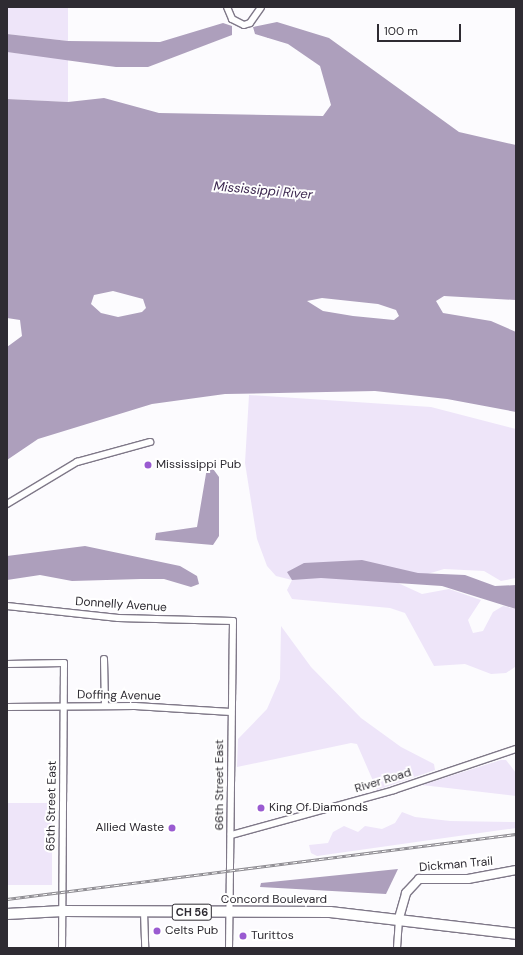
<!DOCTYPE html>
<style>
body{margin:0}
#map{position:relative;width:523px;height:955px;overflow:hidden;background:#fcfbfe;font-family:"DM Sans",sans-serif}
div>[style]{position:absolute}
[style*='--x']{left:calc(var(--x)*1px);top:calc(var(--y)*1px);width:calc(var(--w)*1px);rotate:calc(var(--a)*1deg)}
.green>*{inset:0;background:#eee5f9;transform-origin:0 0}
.water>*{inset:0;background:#ad9fbc}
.roads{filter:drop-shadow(1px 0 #7f7888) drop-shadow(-1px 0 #7f7888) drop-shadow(0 1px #7f7888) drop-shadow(0 -1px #7f7888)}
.minor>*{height:6px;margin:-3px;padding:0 3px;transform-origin:3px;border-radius:3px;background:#fff}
.tertiary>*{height:8px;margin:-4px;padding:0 4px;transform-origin:4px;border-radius:4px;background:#fff}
.primary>*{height:10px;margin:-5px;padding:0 5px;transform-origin:5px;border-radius:5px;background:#fff}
.rail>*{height:3px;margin-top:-1.5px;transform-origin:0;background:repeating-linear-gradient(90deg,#fff 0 4.5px,#8b898f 0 9px);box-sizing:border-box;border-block:1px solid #8b898f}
.dots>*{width:11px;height:11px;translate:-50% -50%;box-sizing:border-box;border:2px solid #fff;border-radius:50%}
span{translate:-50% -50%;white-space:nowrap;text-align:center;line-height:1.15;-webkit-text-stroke:4px #fff;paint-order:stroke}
.shield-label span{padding:1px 3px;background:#fff;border:1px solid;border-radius:3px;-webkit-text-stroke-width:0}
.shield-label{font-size:11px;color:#2e2b32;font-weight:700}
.poi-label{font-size:12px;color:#2e2b32}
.left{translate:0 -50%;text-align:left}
.right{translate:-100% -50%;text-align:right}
.street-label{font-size:12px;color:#2e2b32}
.water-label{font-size:13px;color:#3e2951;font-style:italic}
.frame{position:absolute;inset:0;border:8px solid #2e2b32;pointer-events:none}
.scale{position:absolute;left:377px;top:24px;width:84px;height:18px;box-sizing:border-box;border:2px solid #2e2b32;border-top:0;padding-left:5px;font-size:12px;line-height:14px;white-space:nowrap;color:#2e2b32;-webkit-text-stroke:3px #fff;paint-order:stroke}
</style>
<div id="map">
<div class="green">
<i style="clip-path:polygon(7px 7px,68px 7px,68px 41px,7px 34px)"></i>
<i style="clip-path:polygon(7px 52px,68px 59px,68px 102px,7px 99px)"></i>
<i style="clip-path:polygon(249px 395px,431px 407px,516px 429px,516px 578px,501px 581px,484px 571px,444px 569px,398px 583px,422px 594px,449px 589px,481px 600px,468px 620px,473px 633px,483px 631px,493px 612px,503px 606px,516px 609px,515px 667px,506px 673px,491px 674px,465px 664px,434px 666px,405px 613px,390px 608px,292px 599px,287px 590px,292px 580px,276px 576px,267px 566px,257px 539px,245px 463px)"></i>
<i style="clip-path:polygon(281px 626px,311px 667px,361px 718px,401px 747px,434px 764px,435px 770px,377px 790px,357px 744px,351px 743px,237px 767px,238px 739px,267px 709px,280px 679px)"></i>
<i style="clip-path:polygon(501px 760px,506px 760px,516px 773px,516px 796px,422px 785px)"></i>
<i style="left:7px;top:803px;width:45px;height:82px"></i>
<i style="clip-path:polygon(402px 812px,415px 817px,450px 821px,516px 822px,516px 828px,317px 856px,311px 853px,309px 845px,328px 843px,333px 832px,344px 826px,358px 832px,365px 826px,382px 829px,395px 823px)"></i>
</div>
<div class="water">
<i style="clip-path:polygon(evenodd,277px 22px,329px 38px,459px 132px,516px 145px,516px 300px,444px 296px,436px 301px,443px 313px,491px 321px,516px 332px,516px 412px,447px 399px,375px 391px,225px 394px,152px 404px,38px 439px,7px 460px,7px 347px,22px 336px,20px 320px,7px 318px,7px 99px,68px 102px,104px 98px,159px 113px,323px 116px,331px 105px,320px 66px,288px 44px,255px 34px,253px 27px,277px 22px,113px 291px,143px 299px,146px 308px,142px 312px,118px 317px,101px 313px,91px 304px,94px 295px,113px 291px,277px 22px,322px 298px,378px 304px,396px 310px,399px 316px,394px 320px,353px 316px,323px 311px,307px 301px,322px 298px)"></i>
<i style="clip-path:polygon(223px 23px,232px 26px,232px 35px,148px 67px,116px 67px,7px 52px,7px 34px,68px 41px,160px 42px)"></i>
<i style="clip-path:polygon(208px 462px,219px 477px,219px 536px,213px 545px,155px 540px,156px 533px,197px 527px)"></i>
<i style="clip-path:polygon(85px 546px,180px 566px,197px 576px,199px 584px,191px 587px,164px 579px,141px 579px,72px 581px,40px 575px,7px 580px,7px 556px)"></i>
<i style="clip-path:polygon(362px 560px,418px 573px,465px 575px,495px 586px,516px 585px,516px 609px,442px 586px,321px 578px,292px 580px,287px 572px,304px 563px)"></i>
<i style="clip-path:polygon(398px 869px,386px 894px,260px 887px,261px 883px)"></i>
</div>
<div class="roads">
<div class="minor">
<i style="--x:227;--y:7;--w:13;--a:67"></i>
<i style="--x:232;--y:19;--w:13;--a:27"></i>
<i style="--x:244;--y:25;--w:6;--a:-18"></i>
<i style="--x:250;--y:23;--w:19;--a:-55"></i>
<i style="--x:7;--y:504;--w:82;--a:-31"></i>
<i style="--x:77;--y:462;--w:76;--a:-15.3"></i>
<i style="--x:7;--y:606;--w:112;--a:6.2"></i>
<i style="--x:118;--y:618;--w:115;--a:1.5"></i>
<i style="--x:233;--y:621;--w:327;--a:90.7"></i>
<i style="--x:104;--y:659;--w:47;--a:88.8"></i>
<i style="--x:7;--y:664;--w:57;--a:-1"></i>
<i style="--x:64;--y:663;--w:285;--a:90.4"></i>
<i style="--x:7;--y:707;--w:128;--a:-0.4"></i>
<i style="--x:135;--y:706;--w:96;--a:3.6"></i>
<i style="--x:231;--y:835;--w:169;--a:-15.4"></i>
<i style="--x:394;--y:790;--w:129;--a:-18.6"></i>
<i style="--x:144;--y:912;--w:36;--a:88"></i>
<i style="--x:397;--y:948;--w:30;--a:-86"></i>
</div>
<div class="tertiary">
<i style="--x:399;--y:918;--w:26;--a:-74"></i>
<i style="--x:406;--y:893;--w:19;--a:-47"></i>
<i style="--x:419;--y:879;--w:49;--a:0"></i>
<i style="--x:468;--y:879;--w:49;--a:-10.6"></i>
</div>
<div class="primary">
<i style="--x:7;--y:914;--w:56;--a:-3.1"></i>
<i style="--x:63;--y:911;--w:267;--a:0.2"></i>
<i style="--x:330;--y:912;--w:187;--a:6.7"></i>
</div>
</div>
<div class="rail">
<i style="--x:7;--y:899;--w:513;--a:-7.28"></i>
</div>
<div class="dots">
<i style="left:148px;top:465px;background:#9a5bd1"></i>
<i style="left:261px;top:808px;background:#9a5bd1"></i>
<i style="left:172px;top:828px;background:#9a5bd1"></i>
<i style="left:157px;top:931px;background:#9a5bd1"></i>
<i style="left:243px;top:936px;background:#9a5bd1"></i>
</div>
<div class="shield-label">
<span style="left:192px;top:912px">CH 56</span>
</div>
<div class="poi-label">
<span class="left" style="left:156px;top:465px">Mississippi Pub</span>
<span class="left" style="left:269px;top:808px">King Of Diamonds</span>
<span class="right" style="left:164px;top:828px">Allied Waste</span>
<span class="left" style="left:165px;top:931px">Celts Pub</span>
<span class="left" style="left:251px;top:936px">Turittos</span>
</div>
<div class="street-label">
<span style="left:121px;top:605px;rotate:4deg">Donnelly Avenue</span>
<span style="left:119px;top:696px;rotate:1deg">Doffing Avenue</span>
<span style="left:383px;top:781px;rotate:-17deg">River Road</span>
<span style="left:220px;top:785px;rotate:-90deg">66th Street East</span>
<span style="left:52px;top:806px;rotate:-89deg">65th Street East</span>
<span style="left:456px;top:865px;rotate:-5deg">Dickman Trail</span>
<span style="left:274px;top:900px">Concord Boulevard</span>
</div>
<div class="water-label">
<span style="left:263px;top:191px;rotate:5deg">Mississippi River</span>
</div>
<div class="frame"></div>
<div class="scale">100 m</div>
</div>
